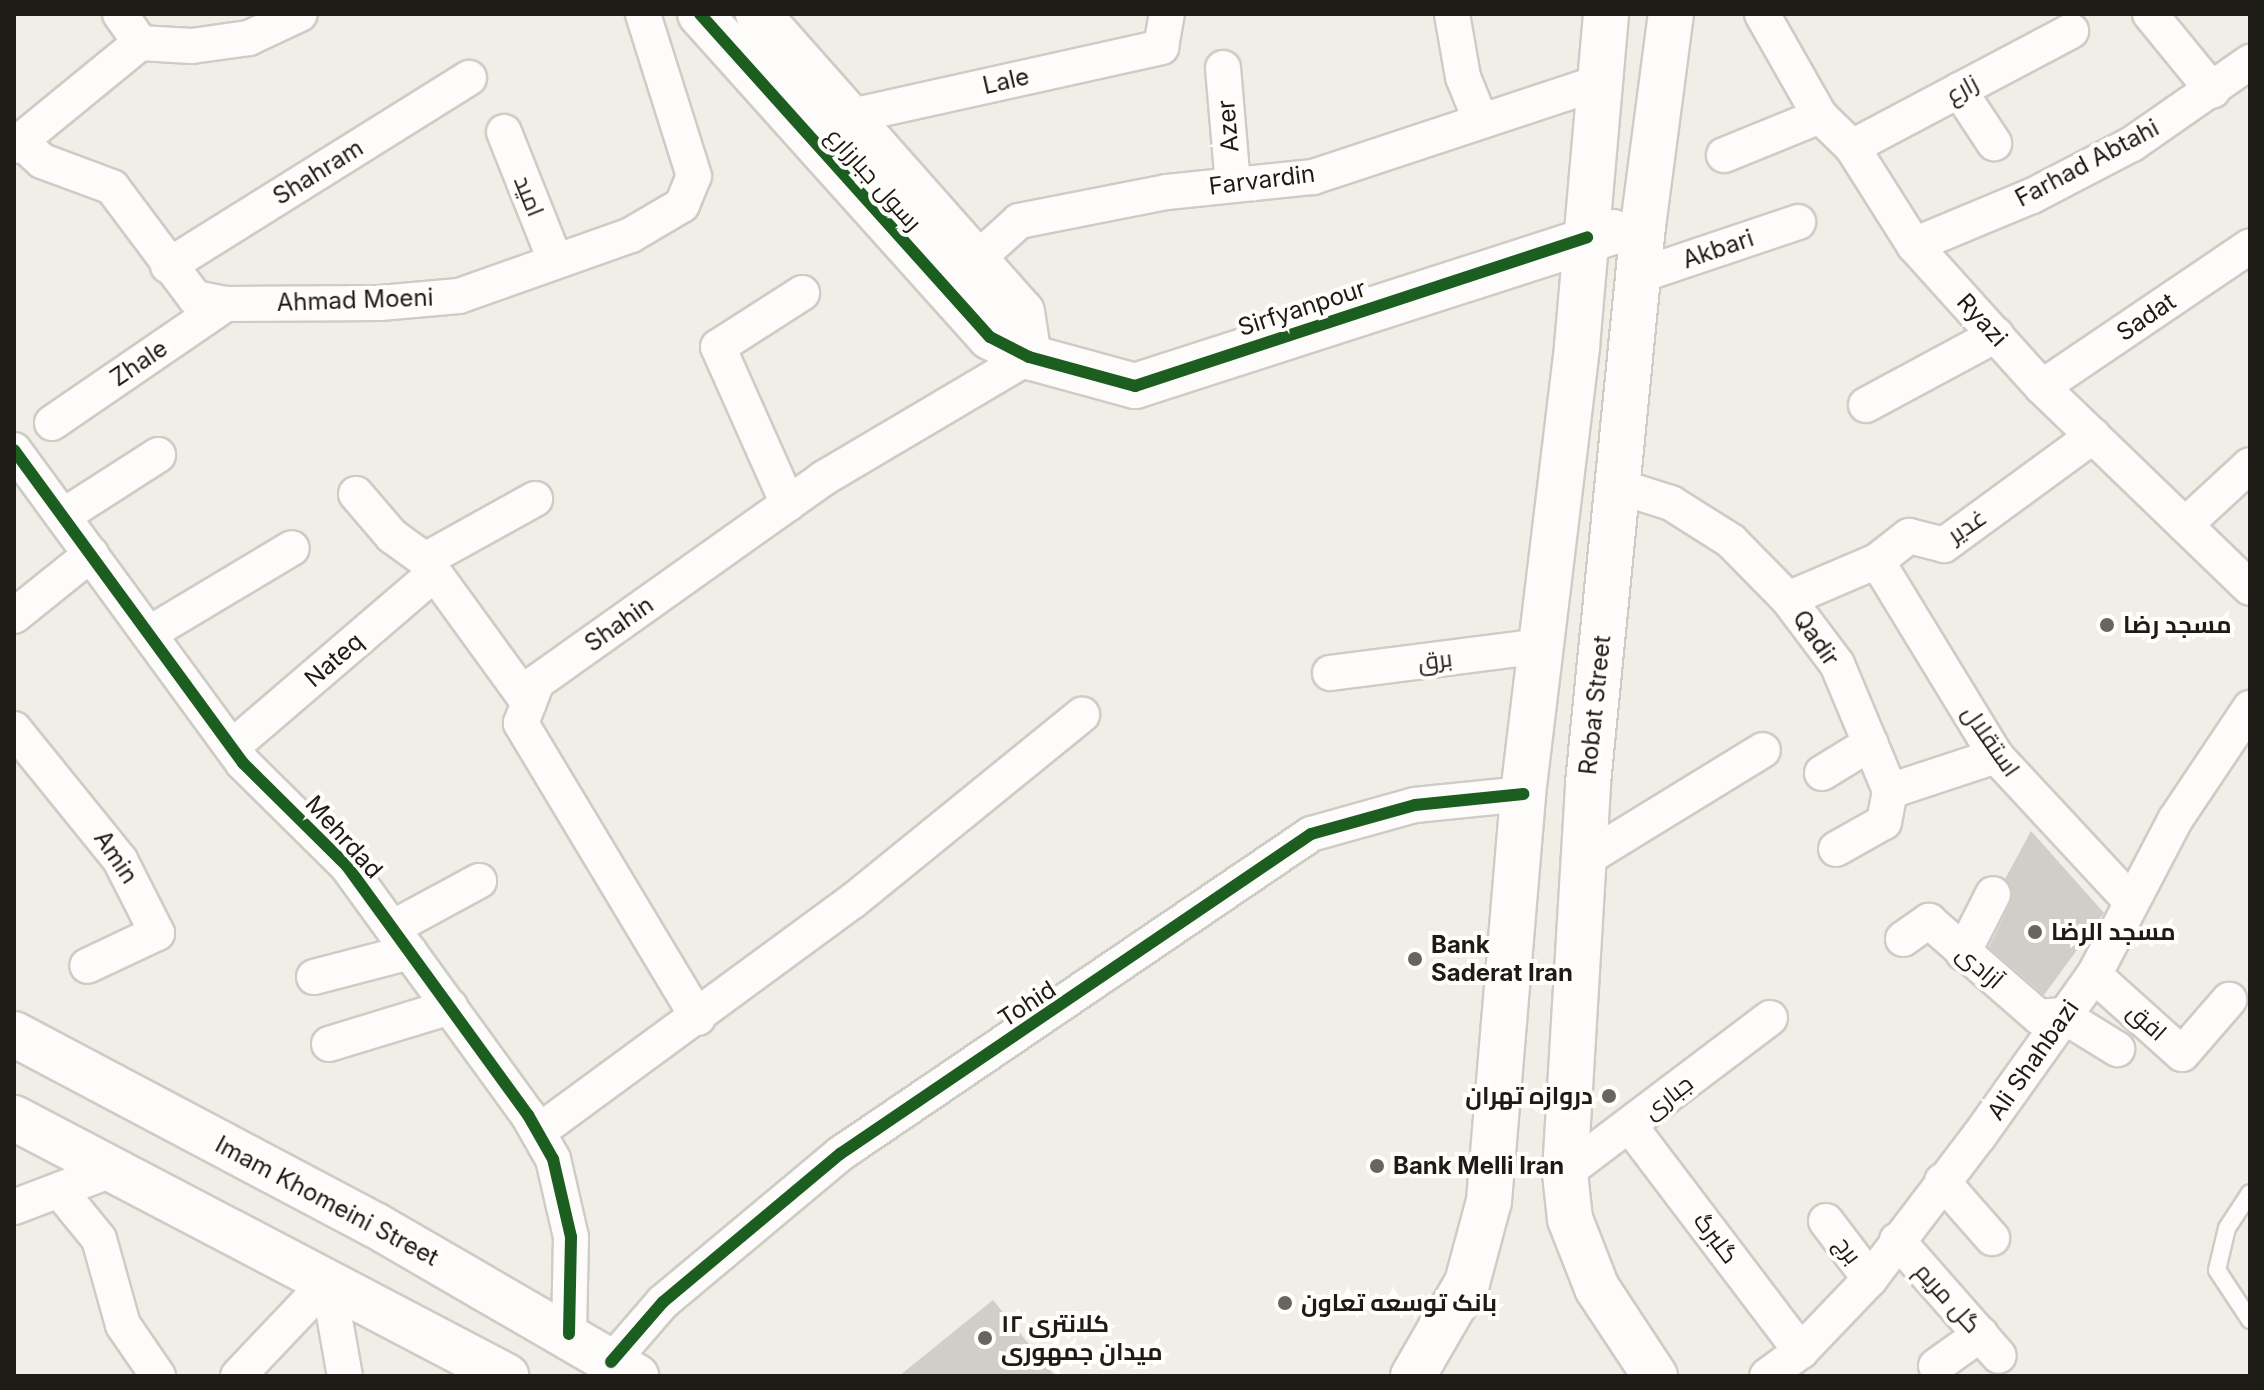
<!DOCTYPE html>
<meta charset="utf-8">
<style>
body{margin:0}
#map{position:relative;width:2264px;height:1390px;overflow:hidden;background:#f0eee7;font-family:Inter,Cairo,sans-serif}
div>[style]{position:absolute}
[style*='--x']{left:calc(var(--x)*1px);top:calc(var(--y)*1px);width:calc(var(--w)*1px);rotate:calc(var(--a)*1deg)}
.building>*{inset:0;background:#d1cdc9}
.roads{filter:drop-shadow(2px 0 #cdccc6) drop-shadow(-2px 0 #cdccc6) drop-shadow(0 2px #cdccc6) drop-shadow(0 -2px #cdccc6)}
.lane>*{height:16px;margin:-8px;padding:0 8px;transform-origin:8px;border-radius:8px;background:#fdfcfb}
.street>*{height:34px;margin:-17px;padding:0 17px;transform-origin:17px;border-radius:17px;background:#fdfcfb}
.secondary>*{height:44px;margin:-22px;padding:0 22px;transform-origin:22px;border-radius:22px;background:#fdfcfb}
.primary>*{height:44px;margin:-22px;padding:0 22px;transform-origin:22px;border-radius:22px;background:#fdfcfb}
.cycleway>*{height:12px;margin:-6px;padding:0 6px;transform-origin:6px;border-radius:6px;background:#1b5e20}
.dots>*{width:22px;height:22px;translate:-50% -50%;box-sizing:border-box;border:4px solid #fffefb;border-radius:50%}
span{translate:-50% -50%;white-space:nowrap;text-align:center;line-height:1.15;-webkit-text-stroke:8px #fffefb;paint-order:stroke}
.street-label{font-size:24px;color:#1c1b16}
.poi-label{font-size:24px;color:#1c1b16;font-weight:700}
.left{translate:0 -50%;text-align:left}
.right{translate:-100% -50%;text-align:right}
.frame{position:absolute;inset:0;border:16px solid #1c1b16;pointer-events:none}
</style>
<div id="map">
<div class="building">
<i style="clip-path:polygon(2031px 831px,2104px 913px,2044px 995px,1989px 947px,2011px 902px,2005px 879px)"></i>
<i style="clip-path:polygon(993px 1300px,1055px 1376px,899px 1376px)"></i>
</div>
<div class="roads">
<div class="lane">
<i style="--x:2250;--y:1193;--w:42;--a:123.3"></i>
<i style="--x:2227;--y:1228;--w:43;--a:103.4"></i>
<i style="--x:2217;--y:1270;--w:60;--a:56.6"></i>
</div>
<div class="street">
<i style="--x:120;--y:14;--w:35;--a:55"></i>
<i style="--x:1452;--y:14;--w:64;--a:80.1"></i>
<i style="--x:1463;--y:77;--w:45;--a:68"></i>
<i style="--x:1762;--y:14;--w:117;--a:60.4"></i>
<i style="--x:1820;--y:116;--w:45;--a:44.1"></i>
<i style="--x:1852;--y:147;--w:116;--a:57.7"></i>
<i style="--x:1914;--y:245;--w:191;--a:48"></i>
<i style="--x:2042;--y:387;--w:289;--a:44"></i>
<i style="--x:2150;--y:14;--w:99;--a:50.7"></i>
<i style="--x:1223;--y:68;--w:116;--a:85.1"></i>
<i style="--x:1959;--y:90;--w:64;--a:56.6"></i>
<i style="--x:851;--y:116;--w:318;--a:-12.5"></i>
<i style="--x:1161;--y:47;--w:34;--a:-80"></i>
<i style="--x:504;--y:132;--w:138;--a:68.3"></i>
<i style="--x:20;--y:141;--w:30;--a:42"></i>
<i style="--x:42;--y:161;--w:75;--a:20.4"></i>
<i style="--x:112;--y:187;--w:139;--a:53.2"></i>
<i style="--x:195;--y:298;--w:32;--a:11"></i>
<i style="--x:226;--y:304;--w:154;--a:-0.4"></i>
<i style="--x:380;--y:303;--w:79;--a:-5.1"></i>
<i style="--x:459;--y:296;--w:182;--a:-19.5"></i>
<i style="--x:631;--y:235;--w:59;--a:-30.5"></i>
<i style="--x:682;--y:205;--w:31;--a:-68"></i>
<i style="--x:694;--y:176;--w:170;--a:-107.5"></i>
<i style="--x:14;--y:146;--w:163;--a:-39.3"></i>
<i style="--x:140;--y:43;--w:52;--a:3.3"></i>
<i style="--x:192;--y:46;--w:58;--a:-8"></i>
<i style="--x:249;--y:38;--w:56;--a:-25.2"></i>
<i style="--x:1852;--y:147;--w:248;--a:-27.9"></i>
<i style="--x:1724;--y:155;--w:104;--a:-22.1"></i>
<i style="--x:1914;--y:245;--w:128;--a:-22.6"></i>
<i style="--x:2032;--y:196;--w:113;--a:-27.5"></i>
<i style="--x:2132;--y:144;--w:144;--a:-34.8"></i>
<i style="--x:976;--y:260;--w:58;--a:-42.2"></i>
<i style="--x:1019;--y:221;--w:151;--a:-11.1"></i>
<i style="--x:1167;--y:192;--w:147;--a:-5.9"></i>
<i style="--x:1313;--y:177;--w:302;--a:-18.3"></i>
<i style="--x:168;--y:266;--w:355;--a:-32"></i>
<i style="--x:1638;--y:276;--w:169;--a:-18.6"></i>
<i style="--x:2042;--y:387;--w:251;--a:-34.1"></i>
<i style="--x:1866;--y:405;--w:148;--a:-28.3"></i>
<i style="--x:52;--y:423;--w:211;--a:-34.4"></i>
<i style="--x:14;--y:450;--w:388;--a:53.8"></i>
<i style="--x:243;--y:763;--w:146;--a:44.7"></i>
<i style="--x:347;--y:866;--w:308;--a:54"></i>
<i style="--x:528;--y:1115;--w:51;--a:60.4"></i>
<i style="--x:553;--y:1159;--w:80;--a:77"></i>
<i style="--x:571;--y:1237;--w:97;--a:91.2"></i>
<i style="--x:1617;--y:486;--w:57;--a:17.5"></i>
<i style="--x:1671;--y:503;--w:71;--a:32.3"></i>
<i style="--x:1731;--y:541;--w:81;--a:45.5"></i>
<i style="--x:1788;--y:599;--w:81;--a:53"></i>
<i style="--x:1837;--y:664;--w:138;--a:67.3"></i>
<i style="--x:1890;--y:791;--w:32;--a:101"></i>
<i style="--x:1884;--y:822;--w:55;--a:150.6"></i>
<i style="--x:356;--y:494;--w:55;--a:49.4"></i>
<i style="--x:392;--y:536;--w:41;--a:36"></i>
<i style="--x:425;--y:560;--w:177;--a:54"></i>
<i style="--x:788;--y:504;--w:172;--a:-114"></i>
<i style="--x:718;--y:347;--w:100;--a:-32.7"></i>
<i style="--x:63;--y:516;--w:113;--a:-32.7"></i>
<i style="--x:2185;--y:525;--w:88;--a:-42.7"></i>
<i style="--x:425;--y:560;--w:126;--a:-29"></i>
<i style="--x:1877;--y:561;--w:228;--a:58.6"></i>
<i style="--x:1996;--y:756;--w:197;--a:47.1"></i>
<i style="--x:1788;--y:599;--w:97;--a:-23.1"></i>
<i style="--x:1877;--y:561;--w:41;--a:-38"></i>
<i style="--x:1909;--y:536;--w:36;--a:14"></i>
<i style="--x:1944;--y:545;--w:185;--a:-36.2"></i>
<i style="--x:14;--y:616;--w:99;--a:-38.8"></i>
<i style="--x:150;--y:633;--w:165;--a:-30.9"></i>
<i style="--x:1330;--y:673;--w:213;--a:-7.3"></i>
<i style="--x:14;--y:729;--w:169;--a:51"></i>
<i style="--x:120;--y:860;--w:82;--a:63.1"></i>
<i style="--x:157;--y:933;--w:77;--a:154.8"></i>
<i style="--x:232;--y:747;--w:267;--a:-40.6"></i>
<i style="--x:1822;--y:773;--w:57;--a:-31.5"></i>
<i style="--x:1890;--y:791;--w:112;--a:-18.3"></i>
<i style="--x:1582;--y:861;--w:212;--a:-31.5"></i>
<i style="--x:392;--y:928;--w:99;--a:-28.4"></i>
<i style="--x:1903;--y:939;--w:32;--a:-35"></i>
<i style="--x:1929;--y:921;--w:146;--a:41.1"></i>
<i style="--x:2039;--y:1017;--w:23;--a:-5"></i>
<i style="--x:2062;--y:1015;--w:65;--a:31.7"></i>
<i style="--x:1963;--y:953;--w:66;--a:-63"></i>
<i style="--x:2094;--y:975;--w:118;--a:41.9"></i>
<i style="--x:2182;--y:1054;--w:72;--a:-49"></i>
<i style="--x:314;--y:977;--w:99;--a:-14.6"></i>
<i style="--x:698;--y:1018;--w:344;--a:-121"></i>
<i style="--x:521;--y:723;--w:44;--a:-68.7"></i>
<i style="--x:537;--y:682;--w:352;--a:-35.4"></i>
<i style="--x:824;--y:478;--w:238;--a:-30.6"></i>
<i style="--x:329;--y:1044;--w:127;--a:-17"></i>
<i style="--x:1630;--y:1126;--w:283;--a:52.8"></i>
<i style="--x:538;--y:1132;--w:392;--a:-36.3"></i>
<i style="--x:854;--y:900;--w:294;--a:-39.1"></i>
<i style="--x:1565;--y:1173;--w:257;--a:-37.1"></i>
<i style="--x:1942;--y:1181;--w:76;--a:48.7"></i>
<i style="--x:59;--y:1190;--w:63;--a:50.8"></i>
<i style="--x:99;--y:1239;--w:89;--a:74.4"></i>
<i style="--x:123;--y:1325;--w:62;--a:55.5"></i>
<i style="--x:14;--y:1207;--w:107;--a:-20.8"></i>
<i style="--x:1826;--y:1221;--w:73;--a:52.8"></i>
<i style="--x:1897;--y:1240;--w:154;--a:48.7"></i>
<i style="--x:328;--y:1281;--w:97;--a:79.9"></i>
<i style="--x:611;--y:1362;--w:79;--a:-49.1"></i>
<i style="--x:663;--y:1302;--w:231;--a:-39.9"></i>
<i style="--x:840;--y:1154;--w:569;--a:-34.19"></i>
<i style="--x:1311;--y:834;--w:108;--a:-15.6"></i>
<i style="--x:1415;--y:805;--w:109;--a:-5.8"></i>
<i style="--x:1936;--y:1366;--w:55;--a:-35.4"></i>
<i style="--x:238;--y:1376;--w:131;--a:-46.5"></i>
<i style="--x:1767;--y:1376;--w:42;--a:-36.3"></i>
<i style="--x:1801;--y:1351;--w:100;--a:-46.2"></i>
<i style="--x:1870;--y:1279;--w:180;--a:-52.7"></i>
<i style="--x:1979;--y:1136;--w:198;--a:-54.5"></i>
<i style="--x:2094;--y:975;--w:175;--a:-62.4"></i>
<i style="--x:2175;--y:820;--w:135;--a:-56.2"></i>
</div>
<div class="secondary">
<i style="--x:700;--y:14;--w:434;--a:48.1"></i>
<i style="--x:990;--y:337;--w:44;--a:27.1"></i>
<i style="--x:1029;--y:357;--w:110;--a:15.3"></i>
<i style="--x:1135;--y:386;--w:502;--a:-17.86"></i>
<i style="--x:758;--y:14;--w:398;--a:48.5"></i>
<i style="--x:1022;--y:312;--w:46;--a:81.2"></i>
<i style="--x:1413;--y:1376;--w:108;--a:-59.9"></i>
<i style="--x:1467;--y:1283;--w:85;--a:-75"></i>
<i style="--x:1489;--y:1201;--w:408;--a:-85.2"></i>
<i style="--x:1523;--y:794;--w:451;--a:-83.1"></i>
<i style="--x:1577;--y:346;--w:333;--a:-85"></i>
<i style="--x:1655;--y:1376;--w:105;--a:-123.4"></i>
<i style="--x:1597;--y:1288;--w:74;--a:-111.4"></i>
<i style="--x:1570;--y:1219;--w:46;--a:-96.2"></i>
<i style="--x:1565;--y:1173;--w:391;--a:-86.6"></i>
<i style="--x:1588;--y:783;--w:560;--a:-84.36"></i>
<i style="--x:1643;--y:226;--w:214;--a:-82.5"></i>
</div>
<div class="primary">
<i style="--x:14;--y:1034;--w:408;--a:27.9"></i>
<i style="--x:375;--y:1225;--w:302;--a:30.1"></i>
<i style="--x:14;--y:1118;--w:556;--a:27.67"></i>
</div>
</div>
<div class="cycleway">
<i style="--x:700;--y:14;--w:434;--a:48.1"></i>
<i style="--x:990;--y:337;--w:44;--a:27.1"></i>
<i style="--x:1029;--y:357;--w:110;--a:15.3"></i>
<i style="--x:1135;--y:386;--w:476;--a:-18.2"></i>
<i style="--x:14;--y:450;--w:388;--a:53.8"></i>
<i style="--x:243;--y:763;--w:146;--a:44.7"></i>
<i style="--x:347;--y:866;--w:308;--a:54"></i>
<i style="--x:528;--y:1115;--w:51;--a:60.4"></i>
<i style="--x:553;--y:1159;--w:80;--a:77"></i>
<i style="--x:571;--y:1237;--w:97;--a:91.2"></i>
<i style="--x:611;--y:1362;--w:79;--a:-49.1"></i>
<i style="--x:663;--y:1302;--w:231;--a:-39.9"></i>
<i style="--x:840;--y:1154;--w:569;--a:-34.19"></i>
<i style="--x:1311;--y:834;--w:108;--a:-15.6"></i>
<i style="--x:1415;--y:805;--w:109;--a:-5.8"></i>
</div>
<div class="dots">
<i style="left:2107px;top:625px;background:#66655f"></i>
<i style="left:2035px;top:932px;background:#66655f"></i>
<i style="left:1415px;top:959px;background:#66655f"></i>
<i style="left:1609px;top:1096px;background:#66655f"></i>
<i style="left:1377px;top:1166px;background:#66655f"></i>
<i style="left:1285px;top:1303px;background:#66655f"></i>
<i style="left:985px;top:1338px;background:#66655f"></i>
</div>
<div class="street-label">
<span style="left:1006px;top:81px;rotate:-13deg">Lale</span>
<span style="left:1962px;top:89px;rotate:-28deg">زارع</span>
<span style="left:1228px;top:126px;rotate:-95deg">Azer</span>
<span style="left:2087px;top:163px;rotate:-28deg">Farhad Abtahi</span>
<span style="left:318px;top:172px;rotate:-32deg">Shahram</span>
<span style="left:874px;top:179px;rotate:48deg">رسول جبارزارع</span>
<span style="left:1262px;top:180px;rotate:-7deg">Farvardin</span>
<span style="left:529px;top:196px;rotate:68deg">امید</span>
<span style="left:1718px;top:249px;rotate:-19deg">Akbari</span>
<span style="left:355px;top:300px;rotate:-2deg">Ahmad Moeni</span>
<span style="left:1302px;top:308px;rotate:-18deg">Sirfyanpour</span>
<span style="left:2146px;top:317px;rotate:-34deg">Sadat</span>
<span style="left:1982px;top:320px;rotate:48deg">Ryazi</span>
<span style="left:139px;top:363px;rotate:-34deg">Zhale</span>
<span style="left:1967px;top:526px;rotate:-34deg">غدیر</span>
<span style="left:619px;top:624px;rotate:-35deg">Shahin</span>
<span style="left:1816px;top:638px;rotate:55deg">Qadir</span>
<span style="left:334px;top:660px;rotate:-41deg">Nateq</span>
<span style="left:1435px;top:660px;rotate:-7deg">برق</span>
<span style="left:1595px;top:705px;rotate:-84deg">Robat Street</span>
<span style="left:1991px;top:741px;rotate:55deg">استقلال</span>
<span style="left:344px;top:837px;rotate:48deg">Mehrdad</span>
<span style="left:116px;top:857px;rotate:56deg">Amin</span>
<span style="left:1980px;top:967px;rotate:41deg">آزادی</span>
<span style="left:1027px;top:1004px;rotate:-33deg">Tohid</span>
<span style="left:2147px;top:1022px;rotate:42deg">افق</span>
<span style="left:2033px;top:1060px;rotate:-55deg">Ali Shahbazi</span>
<span style="left:1668px;top:1097px;rotate:-38deg">جباری</span>
<span style="left:327px;top:1201px;rotate:28deg">Imam Khomeini Street</span>
<span style="left:1716px;top:1238px;rotate:53deg">گلبرگ</span>
<span style="left:1848px;top:1250px;rotate:53deg">برج</span>
<span style="left:1948px;top:1298px;rotate:48deg">گل مریم</span>
</div>
<div class="poi-label">
<span class="left" style="left:2123px;top:625px">مسجد رضا</span>
<span class="left" style="left:2051px;top:932px">مسجد الرضا</span>
<span class="left" style="left:1431px;top:959px">Bank<br>Saderat Iran</span>
<span class="right" style="left:1593px;top:1096px">دروازه تهران</span>
<span class="left" style="left:1393px;top:1166px">Bank Melli Iran</span>
<span class="left" style="left:1301px;top:1303px">بانک توسعه تعاون</span>
<span class="left" style="left:1001px;top:1338px">کلانتری ۱۲<br>میدان جمهوری</span>
</div>
<div class="frame"></div>
</div>
